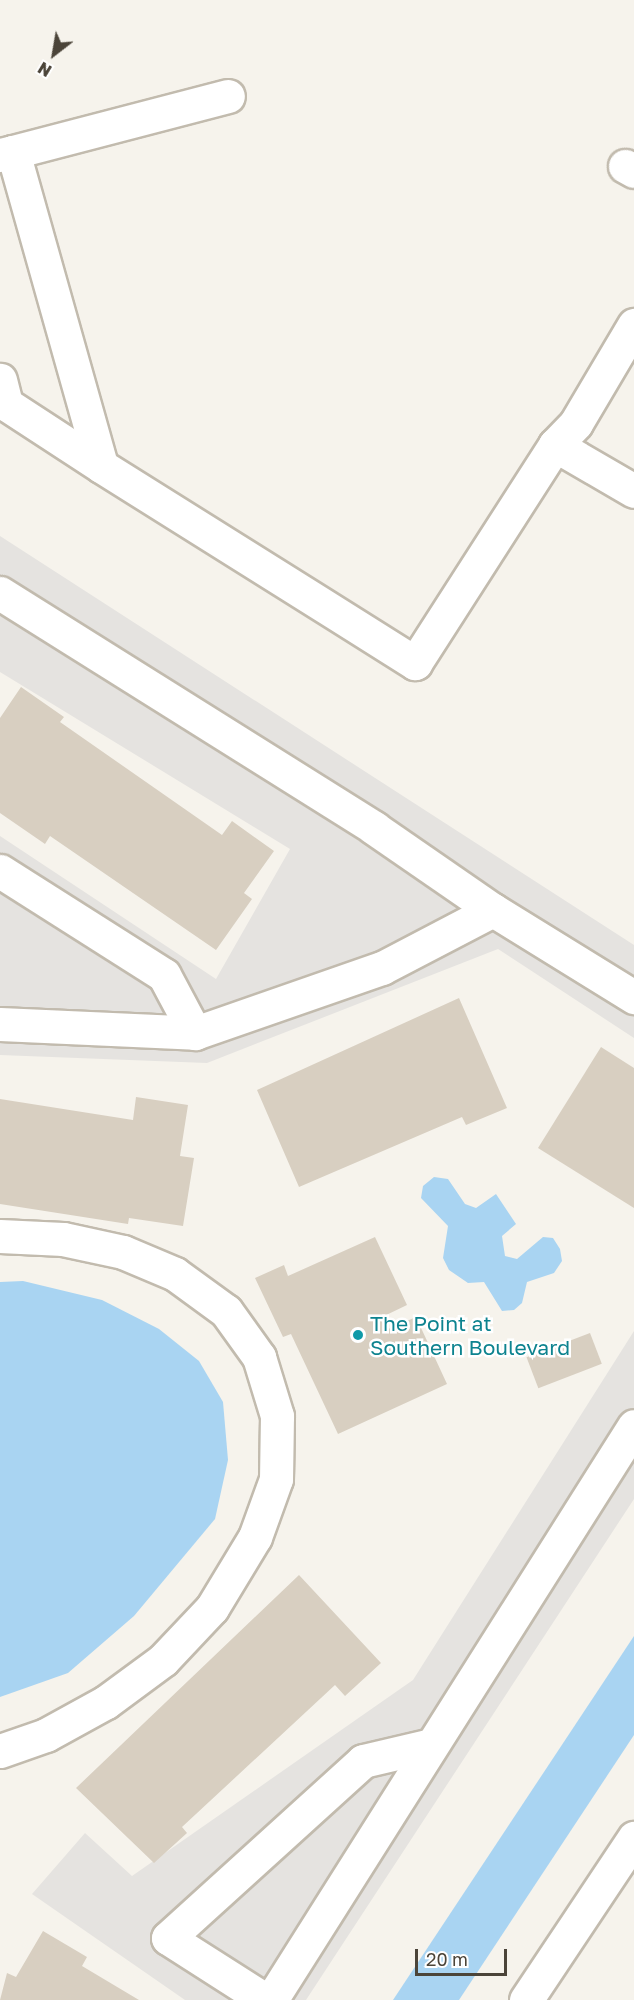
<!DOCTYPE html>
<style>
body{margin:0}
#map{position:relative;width:634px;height:2000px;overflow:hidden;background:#f6f3ec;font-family:"Golos Text",sans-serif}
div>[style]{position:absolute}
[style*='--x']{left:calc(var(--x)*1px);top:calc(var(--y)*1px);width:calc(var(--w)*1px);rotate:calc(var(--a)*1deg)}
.parking>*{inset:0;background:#e5e3e0}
.water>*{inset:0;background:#a9d4f2}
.building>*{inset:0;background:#d8cfc1;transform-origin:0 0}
.roads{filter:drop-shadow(2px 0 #c2bbae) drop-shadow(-2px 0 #c2bbae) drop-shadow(0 2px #c2bbae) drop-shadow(0 -2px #c2bbae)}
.minor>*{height:33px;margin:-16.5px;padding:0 16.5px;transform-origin:16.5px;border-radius:16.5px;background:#fff}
.dots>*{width:16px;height:16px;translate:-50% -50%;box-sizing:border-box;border:3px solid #fff;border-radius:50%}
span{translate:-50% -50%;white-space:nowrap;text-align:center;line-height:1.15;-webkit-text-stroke:5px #fff;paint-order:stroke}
.culture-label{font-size:21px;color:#0d838f}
.left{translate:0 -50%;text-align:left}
.north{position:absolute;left:24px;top:24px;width:60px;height:60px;-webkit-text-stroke:4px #fff;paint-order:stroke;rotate:211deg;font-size:16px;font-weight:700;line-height:24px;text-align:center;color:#4b4439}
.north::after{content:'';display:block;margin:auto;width:21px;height:27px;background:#4b4439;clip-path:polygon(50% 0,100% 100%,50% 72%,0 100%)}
.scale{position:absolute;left:415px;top:1949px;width:92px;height:27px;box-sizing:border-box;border:3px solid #4b4439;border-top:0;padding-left:8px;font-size:18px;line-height:21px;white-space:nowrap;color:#4b4439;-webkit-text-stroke:4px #fff;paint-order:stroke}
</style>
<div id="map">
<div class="parking">
<i style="clip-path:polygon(0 536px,634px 945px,634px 1038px,498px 949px,207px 1063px,0 1055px,0 836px,216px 979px,290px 849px,0 672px)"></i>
<i style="clip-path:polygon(634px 1331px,634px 1499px,306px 2000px,185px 2000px,32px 1894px,85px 1833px,132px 1876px,413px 1680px)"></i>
</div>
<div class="water">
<i style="clip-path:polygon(434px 1177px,448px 1179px,465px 1204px,476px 1208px,496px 1194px,516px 1224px,502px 1236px,505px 1256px,517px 1259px,543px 1237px,553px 1238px,560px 1249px,562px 1261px,554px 1273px,527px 1282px,522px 1303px,514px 1310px,502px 1311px,484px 1282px,468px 1283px,449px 1270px,443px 1258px,448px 1226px,421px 1198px,423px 1186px)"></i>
<i style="clip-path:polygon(23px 1281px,102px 1300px,159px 1329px,199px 1361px,223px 1402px,228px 1460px,215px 1519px,134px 1616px,68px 1673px,0 1697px,0 1282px)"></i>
<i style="clip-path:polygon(634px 1636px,634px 1735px,459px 2000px,393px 2000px)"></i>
</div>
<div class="building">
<i style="clip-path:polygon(21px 687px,64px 717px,60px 722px,222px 835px,232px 821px,274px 851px,244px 893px,252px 899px,216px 950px,50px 836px,45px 844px,0 813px,0 718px)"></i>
<i style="clip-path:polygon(459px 998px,507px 1108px,466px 1125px,462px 1117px,299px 1187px,257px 1090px)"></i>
<i style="clip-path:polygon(601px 1047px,634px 1068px,634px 1208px,538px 1148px)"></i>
<i style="clip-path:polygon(136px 1097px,188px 1105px,180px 1156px,194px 1158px,183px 1226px,129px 1218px,128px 1224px,0 1204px,0 1099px,133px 1120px)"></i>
<i style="clip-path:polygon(375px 1237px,407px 1305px,380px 1318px,386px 1330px,416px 1317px,447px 1384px,338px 1434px,291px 1334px,283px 1337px,255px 1278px,284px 1265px,288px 1276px)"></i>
<i style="left:590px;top:1333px;width:33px;height:68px;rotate:69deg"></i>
<i style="clip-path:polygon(299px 1575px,381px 1663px,345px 1696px,335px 1685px,182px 1827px,187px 1833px,154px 1863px,76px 1788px)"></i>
<i style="clip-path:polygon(43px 1931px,87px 1957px,82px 1966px,139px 2000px,0 2000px,7px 1973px,16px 1977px)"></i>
</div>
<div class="roads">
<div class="minor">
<i style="--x:13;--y:152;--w:222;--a:-14.6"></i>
<i style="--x:0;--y:155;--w:13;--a:-13"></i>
<i style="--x:13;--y:152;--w:326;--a:74.3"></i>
<i style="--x:101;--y:466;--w:113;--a:-146.9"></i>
<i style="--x:6;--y:404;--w:25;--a:-104"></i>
<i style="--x:625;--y:166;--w:10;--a:29"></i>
<i style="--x:555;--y:445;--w:30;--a:-46"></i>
<i style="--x:576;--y:423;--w:114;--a:-59.4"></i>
<i style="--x:101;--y:466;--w:371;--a:32.1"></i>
<i style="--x:415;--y:663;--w:259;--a:-57.3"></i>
<i style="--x:555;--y:445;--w:91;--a:30.2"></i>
<i style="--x:0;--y:593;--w:442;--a:32.1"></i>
<i style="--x:374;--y:828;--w:145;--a:34.6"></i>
<i style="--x:0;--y:871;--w:194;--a:32.4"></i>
<i style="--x:164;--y:975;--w:66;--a:61.9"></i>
<i style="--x:0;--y:1024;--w:195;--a:2.6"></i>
<i style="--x:195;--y:1033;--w:198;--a:-19.2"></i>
<i style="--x:382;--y:968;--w:125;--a:-27.6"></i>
<i style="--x:493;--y:910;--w:166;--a:31.7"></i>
<i style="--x:0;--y:1236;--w:63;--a:2.7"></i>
<i style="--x:63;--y:1239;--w:61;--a:12.2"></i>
<i style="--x:123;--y:1252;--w:56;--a:22.9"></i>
<i style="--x:175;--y:1274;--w:63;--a:36"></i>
<i style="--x:226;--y:1311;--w:57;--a:54.3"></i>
<i style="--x:259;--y:1357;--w:62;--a:73"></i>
<i style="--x:277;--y:1416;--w:63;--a:90.9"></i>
<i style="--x:276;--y:1479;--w:62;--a:109.9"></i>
<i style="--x:255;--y:1537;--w:83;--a:121.2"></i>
<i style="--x:212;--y:1608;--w:71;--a:133.3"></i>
<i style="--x:163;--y:1660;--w:71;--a:143.6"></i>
<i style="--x:106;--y:1702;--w:68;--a:151.2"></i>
<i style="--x:46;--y:1735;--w:49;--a:160.8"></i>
<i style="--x:265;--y:2000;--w:115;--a:-147.4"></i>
<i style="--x:168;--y:1938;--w:263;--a:-42.2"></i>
<i style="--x:363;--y:1761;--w:70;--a:-13.2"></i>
<i style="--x:271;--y:2000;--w:679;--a:-57.69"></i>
<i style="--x:526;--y:2000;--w:195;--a:-56.3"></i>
</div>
</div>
<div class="dots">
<i style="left:358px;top:1335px;background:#0f9aa8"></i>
</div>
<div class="culture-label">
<span class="left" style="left:370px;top:1335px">The Point at<br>Southern Boulevard</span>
</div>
<div class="north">N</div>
<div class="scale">20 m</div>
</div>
